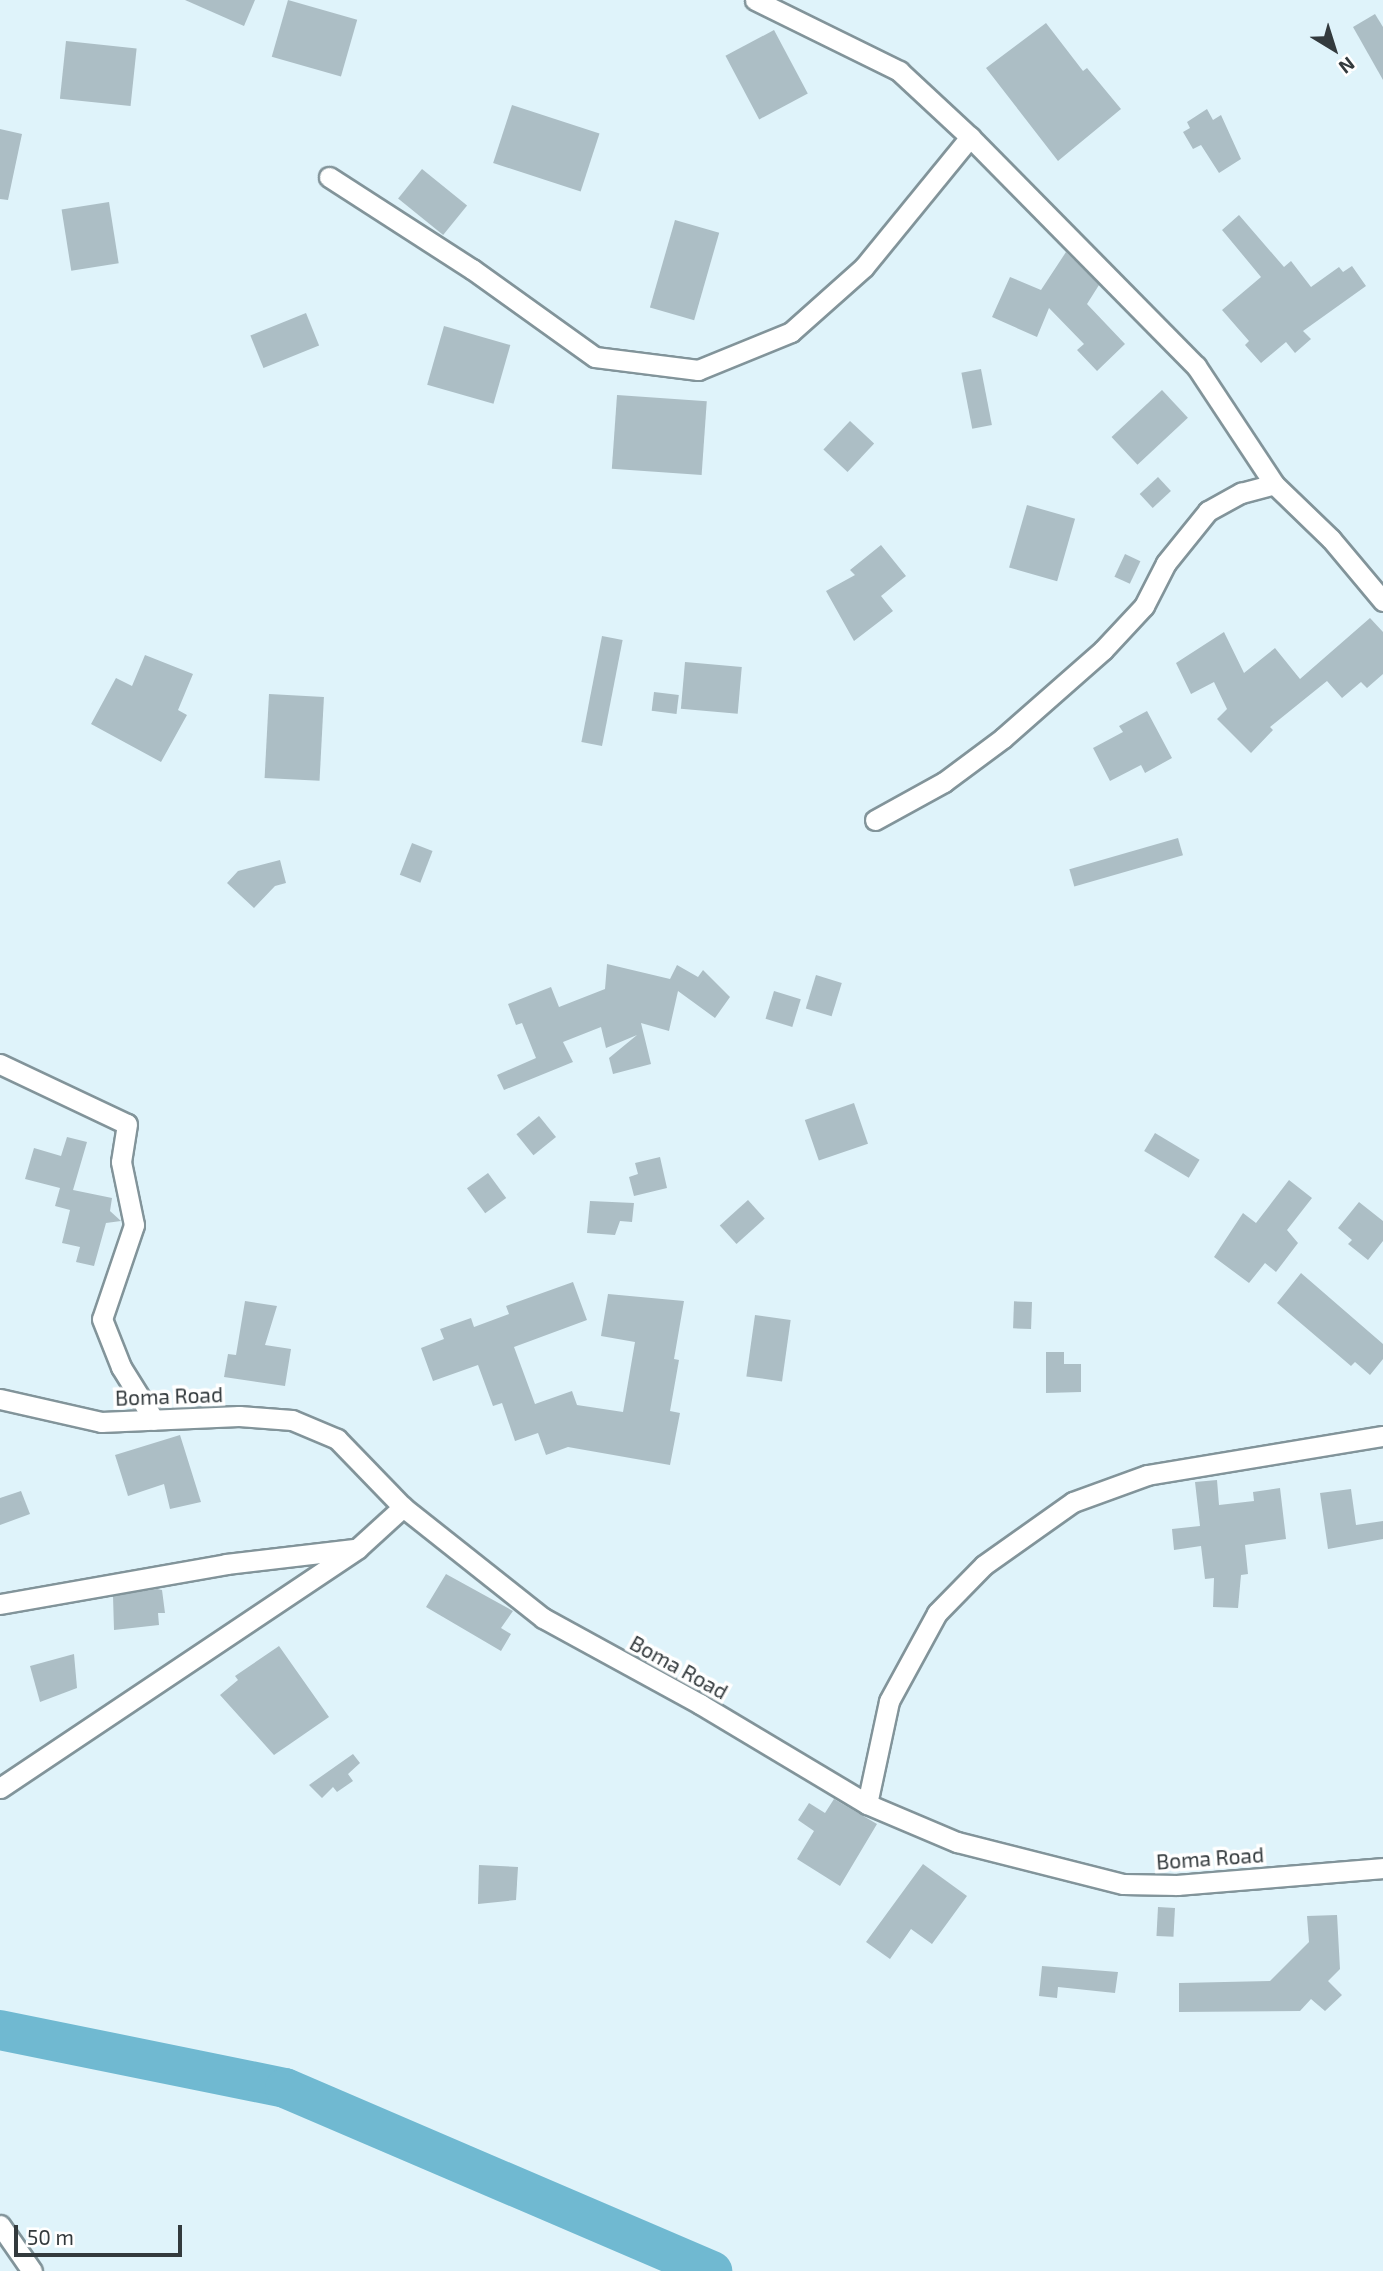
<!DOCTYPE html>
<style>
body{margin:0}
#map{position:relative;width:1383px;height:2271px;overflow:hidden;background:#dff3fa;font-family:"Exo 2",sans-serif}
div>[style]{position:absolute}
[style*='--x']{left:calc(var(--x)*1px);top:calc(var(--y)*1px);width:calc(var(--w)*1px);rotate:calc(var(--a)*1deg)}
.river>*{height:40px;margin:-20px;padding:0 20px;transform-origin:20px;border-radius:20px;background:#70b9d1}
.building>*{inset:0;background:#acbec5;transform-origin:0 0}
.roads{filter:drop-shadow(2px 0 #82949a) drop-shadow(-2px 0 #82949a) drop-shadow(0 2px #82949a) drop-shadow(0 -2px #82949a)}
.street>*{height:19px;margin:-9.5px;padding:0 9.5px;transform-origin:9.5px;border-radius:9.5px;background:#fff}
span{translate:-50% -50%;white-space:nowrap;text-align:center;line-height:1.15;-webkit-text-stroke:7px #fff;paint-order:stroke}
.street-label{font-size:21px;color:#333a3d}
.north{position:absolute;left:1299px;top:14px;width:70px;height:70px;-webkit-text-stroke:5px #fff;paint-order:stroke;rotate:142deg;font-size:19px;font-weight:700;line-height:28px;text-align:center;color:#333a3d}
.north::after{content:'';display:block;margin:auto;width:24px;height:32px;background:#333a3d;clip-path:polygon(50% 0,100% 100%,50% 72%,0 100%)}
.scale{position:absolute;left:14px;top:2225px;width:168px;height:32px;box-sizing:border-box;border:4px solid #333a3d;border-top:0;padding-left:9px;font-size:21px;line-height:24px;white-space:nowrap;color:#333a3d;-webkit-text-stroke:5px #fff;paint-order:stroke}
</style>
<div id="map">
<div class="river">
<i style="--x:0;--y:2030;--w:291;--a:11.5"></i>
<i style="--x:285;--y:2088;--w:465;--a:23.2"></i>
</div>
<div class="building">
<i style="clip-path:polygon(185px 0,255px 0,244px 26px)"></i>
<i style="left:288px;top:0;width:72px;height:59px;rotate:16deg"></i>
<i style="clip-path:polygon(1375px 14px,1383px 27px,1383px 80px,1353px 27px)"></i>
<i style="clip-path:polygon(1046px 23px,1083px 71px,1087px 68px,1121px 109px,1058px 161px,986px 68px)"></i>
<i style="left:774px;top:30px;width:72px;height:55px;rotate:62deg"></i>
<i style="left:66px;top:41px;width:71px;height:58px;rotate:6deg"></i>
<i style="left:512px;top:105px;width:92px;height:61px;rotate:18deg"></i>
<i style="clip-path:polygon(1207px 109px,1213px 120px,1221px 115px,1241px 159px,1219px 173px,1201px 145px,1193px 149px,1183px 132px,1190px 128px,1187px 122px)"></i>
<i style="clip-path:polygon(0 129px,22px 134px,8px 200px,0 199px)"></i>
<i style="left:422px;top:169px;width:58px;height:38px;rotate:39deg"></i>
<i style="left:109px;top:202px;width:62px;height:48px;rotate:81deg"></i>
<i style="clip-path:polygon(1239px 215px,1284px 267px,1291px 261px,1311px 287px,1339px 267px,1343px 272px,1352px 266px,1366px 286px,1303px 331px,1311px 339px,1295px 353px,1286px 342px,1261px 363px,1245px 345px,1249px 341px,1222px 310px,1261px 277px,1222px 230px)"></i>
<i style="left:675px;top:220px;width:46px;height:91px;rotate:16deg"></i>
<i style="clip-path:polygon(1066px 252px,1099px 285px,1087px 304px,1125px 344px,1097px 371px,1077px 350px,1084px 344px,1049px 308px,1037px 337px,992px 317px,1010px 277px,1041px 290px)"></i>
<i style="left:306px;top:313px;width:35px;height:60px;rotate:68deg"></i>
<i style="left:444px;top:326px;width:69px;height:61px;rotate:16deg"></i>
<i style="left:981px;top:369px;width:57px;height:20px;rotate:79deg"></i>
<i style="left:1162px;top:390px;width:38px;height:69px;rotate:47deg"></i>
<i style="left:617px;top:395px;width:90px;height:74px;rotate:4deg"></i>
<i style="left:850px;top:421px;width:33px;height:39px;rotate:43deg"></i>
<i style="left:1158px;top:477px;width:19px;height:25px;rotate:47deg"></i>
<i style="left:1027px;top:505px;width:50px;height:65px;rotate:16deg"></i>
<i style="clip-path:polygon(881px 545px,906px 576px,881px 596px,893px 611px,854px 641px,826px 591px,855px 575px,850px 570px)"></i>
<i style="left:1125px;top:554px;width:17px;height:25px;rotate:25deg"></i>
<i style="clip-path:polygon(1370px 618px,1383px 632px,1383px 674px,1367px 688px,1361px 682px,1342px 698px,1327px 681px,1270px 727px,1273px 730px,1251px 753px,1217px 719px,1227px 709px,1214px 682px,1191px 694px,1176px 663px,1224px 632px,1244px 673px,1275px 648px,1300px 679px)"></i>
<i style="left:602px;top:636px;width:21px;height:108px;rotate:11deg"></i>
<i style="clip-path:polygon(145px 655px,193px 674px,178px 710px,187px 715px,161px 762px,91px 724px,116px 678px,132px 686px)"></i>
<i style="left:685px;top:662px;width:57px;height:47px;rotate:5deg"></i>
<i style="left:654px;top:692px;width:25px;height:19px;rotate:7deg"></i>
<i style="left:269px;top:694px;width:55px;height:84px;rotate:3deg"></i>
<i style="clip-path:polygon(1147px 711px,1172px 758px,1145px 773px,1141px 765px,1110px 781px,1093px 748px,1123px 732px,1119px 726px)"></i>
<i style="left:1178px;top:838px;width:18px;height:113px;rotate:74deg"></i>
<i style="left:412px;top:843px;width:22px;height:34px;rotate:21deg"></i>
<i style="clip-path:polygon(280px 860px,286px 883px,275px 886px,254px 908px,227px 883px,238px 871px)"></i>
<i style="clip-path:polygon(607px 964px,670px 979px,677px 965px,698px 977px,703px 970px,730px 997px,715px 1018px,678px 991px,669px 1031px,641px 1023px,651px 1064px,613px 1074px,609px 1058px,637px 1035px,606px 1048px,601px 1027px,563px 1042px,573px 1062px,504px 1090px,497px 1075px,536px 1058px,522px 1023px,516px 1025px,508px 1004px,551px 987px,559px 1007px,605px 989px)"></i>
<i style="left:816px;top:975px;width:27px;height:35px;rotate:17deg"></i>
<i style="left:774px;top:991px;width:28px;height:29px;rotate:17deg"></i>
<i style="left:854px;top:1103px;width:43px;height:52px;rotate:71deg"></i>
<i style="left:539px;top:1116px;width:27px;height:29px;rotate:51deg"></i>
<i style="left:1155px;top:1133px;width:52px;height:21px;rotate:31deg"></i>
<i style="clip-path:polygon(67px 1137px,87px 1142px,73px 1190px,112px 1198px,110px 1211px,121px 1221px,106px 1223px,94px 1266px,76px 1262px,80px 1247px,62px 1243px,70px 1210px,55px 1206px,60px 1188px,25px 1179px,34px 1148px,61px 1156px)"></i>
<i style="clip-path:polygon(660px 1157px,667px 1188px,634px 1196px,629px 1177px,638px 1174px,635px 1163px)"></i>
<i style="left:488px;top:1173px;width:31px;height:26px;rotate:54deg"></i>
<i style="clip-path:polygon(1289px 1180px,1312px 1198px,1287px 1230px,1298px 1243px,1276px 1272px,1265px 1263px,1249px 1283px,1214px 1257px,1243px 1213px,1256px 1223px)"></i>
<i style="left:748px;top:1200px;width:25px;height:38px;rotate:48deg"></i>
<i style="clip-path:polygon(590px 1201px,634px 1203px,632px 1222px,620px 1221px,615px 1235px,587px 1233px)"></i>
<i style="clip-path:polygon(1359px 1202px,1383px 1221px,1383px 1241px,1368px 1260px,1348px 1244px,1352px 1240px,1338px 1228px)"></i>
<i style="clip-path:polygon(1301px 1273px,1383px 1344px,1383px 1359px,1370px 1375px,1355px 1362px,1351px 1366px,1277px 1303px)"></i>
<i style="clip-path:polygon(573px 1282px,587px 1320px,514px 1347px,535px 1404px,572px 1391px,577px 1405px,623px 1412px,635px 1342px,601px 1336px,608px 1294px,684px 1301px,674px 1359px,679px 1360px,670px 1411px,680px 1413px,670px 1465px,568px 1447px,546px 1455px,538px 1433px,515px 1441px,502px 1403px,493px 1406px,478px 1365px,433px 1381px,421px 1348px,444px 1339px,440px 1329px,471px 1318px,474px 1327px,509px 1314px,506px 1306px)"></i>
<i style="clip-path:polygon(245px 1301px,277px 1306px,265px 1345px,291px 1349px,285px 1386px,224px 1377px,228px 1354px,236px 1355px)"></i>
<i style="left:1032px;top:1302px;width:27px;height:18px;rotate:92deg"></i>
<i style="left:755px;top:1315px;width:36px;height:62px;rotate:8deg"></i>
<i style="clip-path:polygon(1046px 1352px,1064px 1352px,1064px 1364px,1081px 1364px,1081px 1392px,1046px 1393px)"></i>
<i style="clip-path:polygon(180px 1435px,201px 1502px,170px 1509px,164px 1484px,128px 1496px,115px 1455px)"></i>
<i style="clip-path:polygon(1217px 1480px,1219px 1505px,1254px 1501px,1253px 1492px,1280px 1488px,1286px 1539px,1245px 1545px,1248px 1574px,1241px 1575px,1238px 1608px,1213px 1607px,1214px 1578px,1205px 1579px,1201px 1546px,1174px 1550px,1172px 1529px,1200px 1526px,1195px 1482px)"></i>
<i style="clip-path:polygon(1351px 1489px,1356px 1525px,1383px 1521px,1383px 1539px,1328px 1549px,1320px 1493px)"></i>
<i style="clip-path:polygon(21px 1491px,30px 1514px,0 1525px,0 1498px)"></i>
<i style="clip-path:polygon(446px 1574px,513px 1611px,501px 1628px,511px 1634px,501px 1651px,426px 1607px)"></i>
<i style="clip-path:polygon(157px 1589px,162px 1590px,165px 1613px,158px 1613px,159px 1625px,114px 1630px,113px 1596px)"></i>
<i style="clip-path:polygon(279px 1646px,329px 1717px,274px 1755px,220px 1695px,238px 1680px,235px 1676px)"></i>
<i style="clip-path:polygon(74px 1654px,77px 1688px,40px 1702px,30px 1666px)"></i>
<i style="clip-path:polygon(353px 1754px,360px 1763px,348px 1774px,353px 1781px,337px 1792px,333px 1787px,322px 1798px,309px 1785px)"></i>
<i style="clip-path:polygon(834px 1799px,877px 1824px,840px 1886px,797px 1859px,814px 1831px,798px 1820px,809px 1803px,825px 1813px)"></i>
<i style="clip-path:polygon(923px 1864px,967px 1896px,932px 1944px,911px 1929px,890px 1959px,866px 1942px)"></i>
<i style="clip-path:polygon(479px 1865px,518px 1867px,516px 1900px,478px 1904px)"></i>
<i style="left:1158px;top:1907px;width:17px;height:29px;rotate:3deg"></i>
<i style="clip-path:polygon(1337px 1915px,1340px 1969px,1328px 1981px,1342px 1995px,1325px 2011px,1311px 1999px,1300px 2011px,1179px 2012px,1179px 1983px,1270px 1981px,1309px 1942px,1307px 1916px)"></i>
<i style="clip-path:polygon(1042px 1966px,1118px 1972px,1115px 1993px,1058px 1987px,1057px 1998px,1039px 1996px)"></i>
</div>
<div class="roads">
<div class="street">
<i style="--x:755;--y:0;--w:161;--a:26.2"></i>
<i style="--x:899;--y:71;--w:97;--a:42.9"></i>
<i style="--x:970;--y:137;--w:322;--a:45.4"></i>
<i style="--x:1196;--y:366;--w:141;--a:56.5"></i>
<i style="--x:1274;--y:484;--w:79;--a:44"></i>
<i style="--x:1331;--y:539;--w:81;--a:50"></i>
<i style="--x:329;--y:177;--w:170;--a:32.8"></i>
<i style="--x:472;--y:269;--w:151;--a:35.6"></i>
<i style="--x:595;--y:357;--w:104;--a:7.2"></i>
<i style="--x:698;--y:370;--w:100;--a:-22.2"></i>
<i style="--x:791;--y:332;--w:98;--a:-41.7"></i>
<i style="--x:864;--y:267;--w:168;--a:-50.8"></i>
<i style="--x:875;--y:820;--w:79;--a:-28.8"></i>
<i style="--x:944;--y:782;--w:74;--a:-36.7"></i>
<i style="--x:1003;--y:738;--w:133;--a:-41.3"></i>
<i style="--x:1103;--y:650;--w:60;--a:-47"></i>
<i style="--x:1144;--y:606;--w:48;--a:-62.9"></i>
<i style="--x:1166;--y:563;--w:67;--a:-51.1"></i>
<i style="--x:1208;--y:511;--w:38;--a:-29"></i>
<i style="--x:1241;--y:493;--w:34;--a:-15"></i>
<i style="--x:0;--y:1064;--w:140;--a:25.3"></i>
<i style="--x:127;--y:1124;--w:38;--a:99"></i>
<i style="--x:121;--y:1162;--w:64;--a:78.3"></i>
<i style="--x:134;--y:1225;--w:99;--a:108.8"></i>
<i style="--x:102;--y:1319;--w:52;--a:68.4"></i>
<i style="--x:121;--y:1367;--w:62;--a:58.1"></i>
<i style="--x:0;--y:1399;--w:104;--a:12.8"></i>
<i style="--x:101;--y:1422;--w:138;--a:-2.5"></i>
<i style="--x:239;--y:1416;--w:53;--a:4.3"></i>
<i style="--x:292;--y:1420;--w:49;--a:22.9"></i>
<i style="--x:337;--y:1439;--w:95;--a:45.9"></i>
<i style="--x:403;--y:1507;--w:179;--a:38.4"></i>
<i style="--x:543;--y:1618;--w:179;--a:28.7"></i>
<i style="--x:700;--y:1704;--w:195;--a:30.9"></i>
<i style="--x:867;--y:1804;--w:98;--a:22.9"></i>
<i style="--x:957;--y:1842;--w:171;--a:14.2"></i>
<i style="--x:1123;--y:1884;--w:54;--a:1.1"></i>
<i style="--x:1177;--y:1885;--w:207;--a:-4.7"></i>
<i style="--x:0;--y:1604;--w:230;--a:-10"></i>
<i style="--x:226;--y:1564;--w:129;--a:-6.7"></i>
<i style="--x:0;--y:1788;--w:431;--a:-33.8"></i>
<i style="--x:358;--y:1548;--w:61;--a:-42.3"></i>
<i style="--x:867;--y:1804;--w:105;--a:-77.9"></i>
<i style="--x:889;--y:1701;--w:100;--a:-61.4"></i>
<i style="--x:937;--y:1613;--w:67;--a:-45.6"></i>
<i style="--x:984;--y:1565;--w:109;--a:-35.3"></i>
<i style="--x:1073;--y:1502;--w:79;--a:-20"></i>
<i style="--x:1147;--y:1475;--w:239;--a:-9.4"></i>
<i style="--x:0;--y:2225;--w:56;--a:55.2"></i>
</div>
</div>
<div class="street-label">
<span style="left:169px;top:1396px;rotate:-2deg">Boma Road</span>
<span style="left:679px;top:1667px;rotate:29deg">Boma Road</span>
<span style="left:1210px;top:1858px;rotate:-4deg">Boma Road</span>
</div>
<div class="north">N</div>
<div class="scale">50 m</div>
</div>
